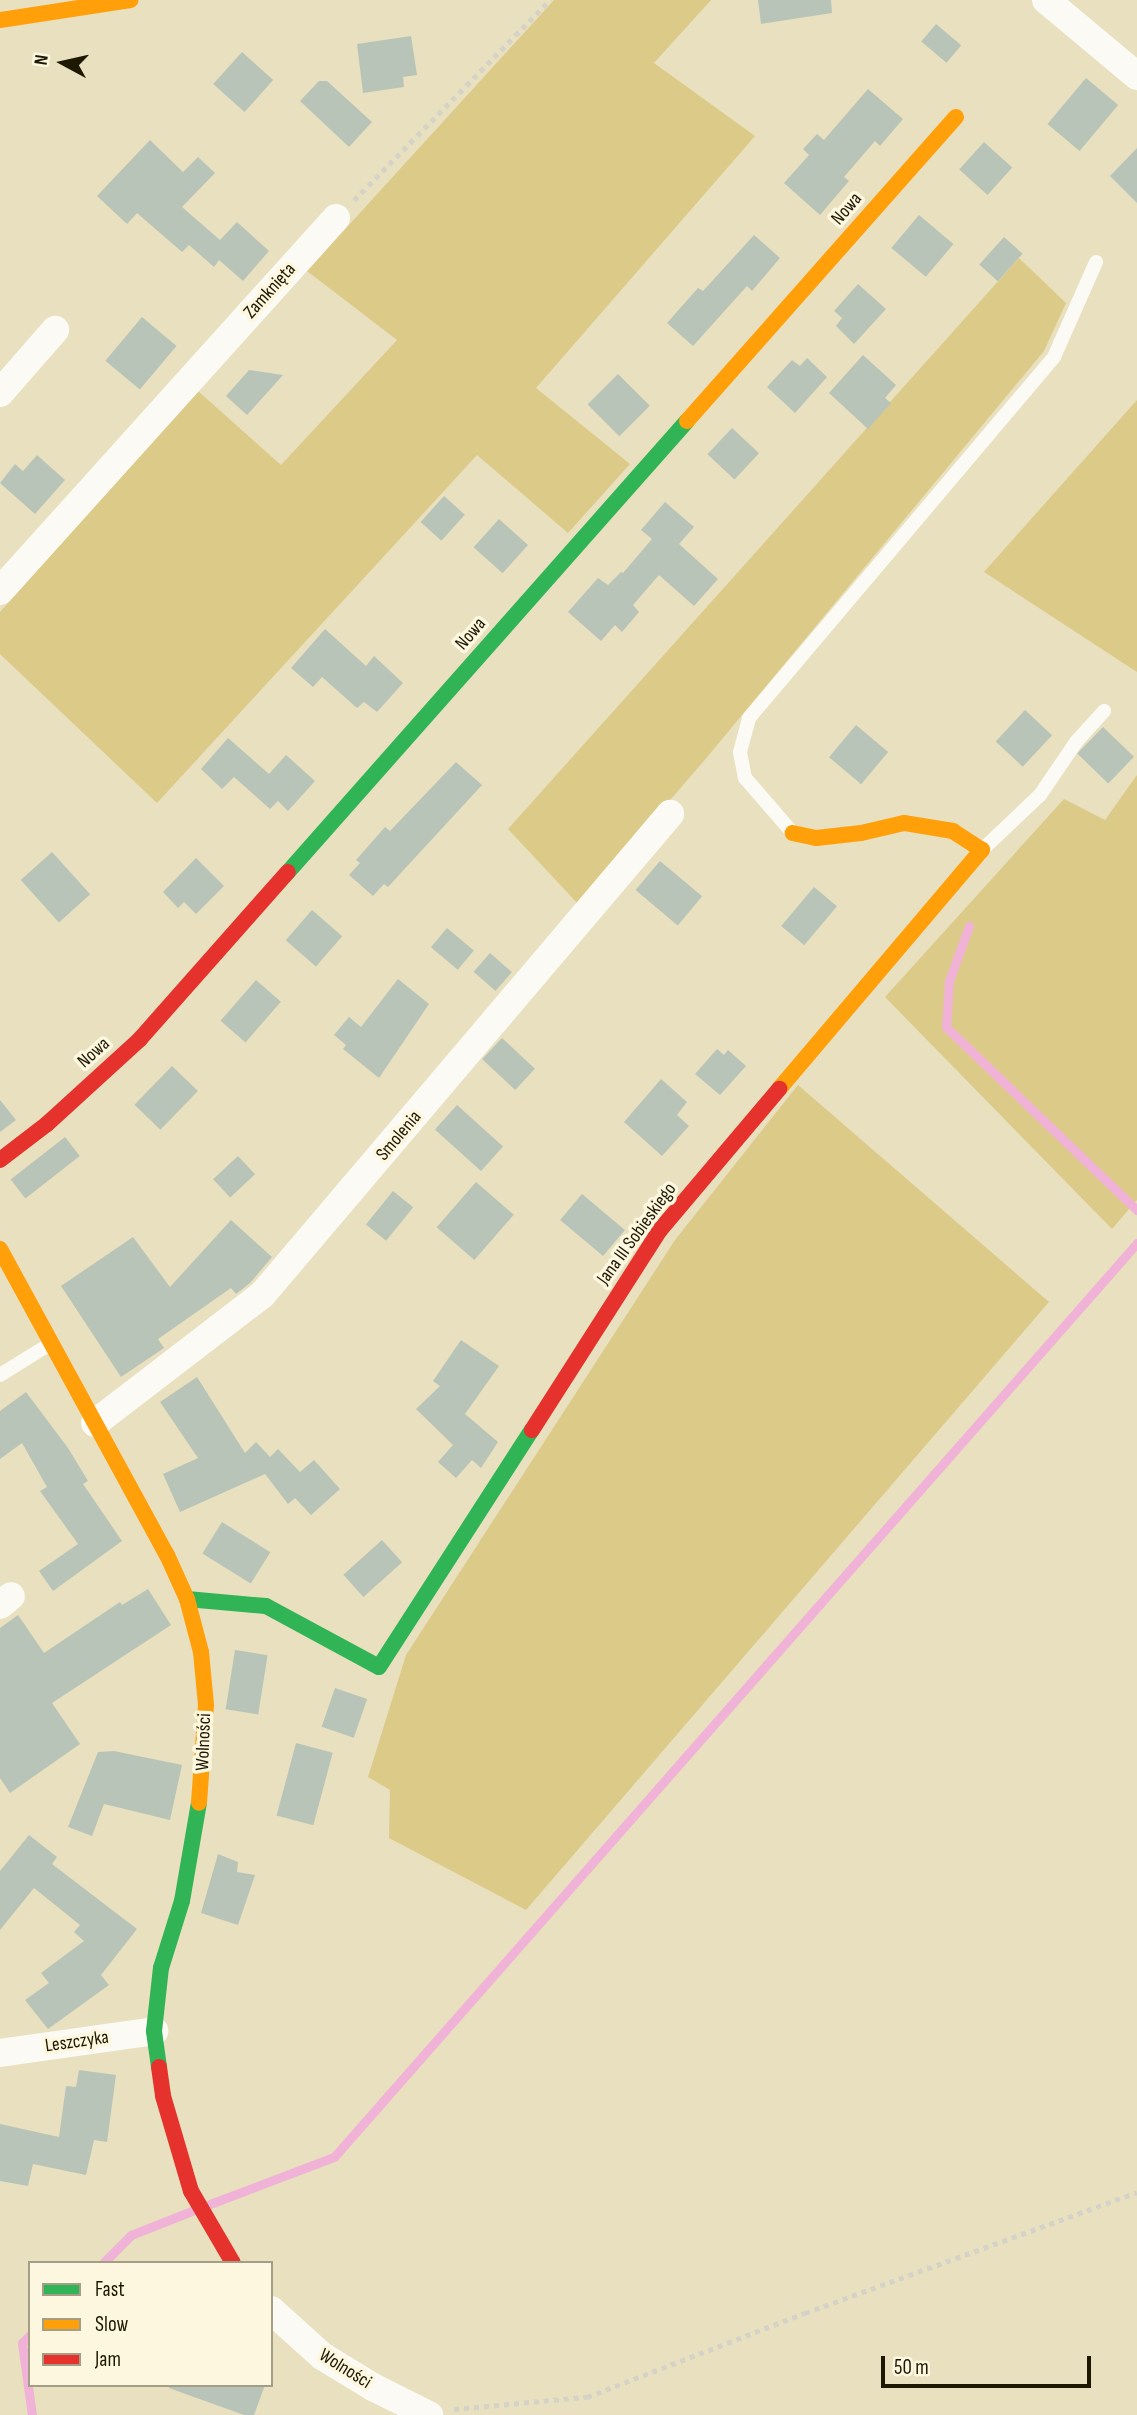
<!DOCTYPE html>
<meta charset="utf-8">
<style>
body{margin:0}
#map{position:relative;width:1137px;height:2415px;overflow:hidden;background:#e8e0be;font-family:"Sofia Sans Condensed",sans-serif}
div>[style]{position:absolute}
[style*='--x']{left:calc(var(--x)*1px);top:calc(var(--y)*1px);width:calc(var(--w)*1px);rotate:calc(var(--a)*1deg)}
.green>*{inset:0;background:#dccb88}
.stream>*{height:9px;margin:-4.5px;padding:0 4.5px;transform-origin:4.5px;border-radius:4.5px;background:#f1b2d7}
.building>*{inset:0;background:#b9c4b8;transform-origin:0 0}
.path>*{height:4.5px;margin-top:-2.25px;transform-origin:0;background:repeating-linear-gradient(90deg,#d5d2c8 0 5px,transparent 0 10px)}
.lane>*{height:14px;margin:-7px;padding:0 7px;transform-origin:7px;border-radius:7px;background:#fcfaf5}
.street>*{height:28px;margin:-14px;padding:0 14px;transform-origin:14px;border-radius:14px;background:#fcfaf5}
.fast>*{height:16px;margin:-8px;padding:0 8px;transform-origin:8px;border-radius:8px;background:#30b455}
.slow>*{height:16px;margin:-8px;padding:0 8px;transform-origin:8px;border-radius:8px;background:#ff9f0a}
.jam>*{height:16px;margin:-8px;padding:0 8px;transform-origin:8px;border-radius:8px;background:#e5322d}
span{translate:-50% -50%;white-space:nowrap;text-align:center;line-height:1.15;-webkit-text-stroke:7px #fdf7df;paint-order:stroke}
.street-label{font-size:19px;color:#1e1802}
.legend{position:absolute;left:28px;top:2261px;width:245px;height:126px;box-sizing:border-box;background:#fdf7df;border:2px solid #a49e87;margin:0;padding:9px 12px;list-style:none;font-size:21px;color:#1e1802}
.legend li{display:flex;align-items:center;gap:14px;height:35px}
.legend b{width:35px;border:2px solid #a49e87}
.north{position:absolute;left:28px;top:28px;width:70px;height:70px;-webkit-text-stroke:5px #fdf7df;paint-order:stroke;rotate:278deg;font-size:19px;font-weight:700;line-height:28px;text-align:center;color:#1e1802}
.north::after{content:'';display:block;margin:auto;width:24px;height:32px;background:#1e1802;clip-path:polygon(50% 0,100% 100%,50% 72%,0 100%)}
.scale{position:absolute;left:881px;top:2356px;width:210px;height:32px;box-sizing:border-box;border:4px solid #1e1802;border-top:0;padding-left:9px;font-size:21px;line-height:24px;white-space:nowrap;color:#1e1802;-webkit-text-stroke:5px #fdf7df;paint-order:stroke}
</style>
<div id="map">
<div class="green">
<i style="clip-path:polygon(554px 0,711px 0,654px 63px,755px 136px,536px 388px,630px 464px,568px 533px,477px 455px,157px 803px,0 654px,0 612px,198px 391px,281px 465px,397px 340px,307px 271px)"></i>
<i style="clip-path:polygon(1019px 258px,1066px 303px,1044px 351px,703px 762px,579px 905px,508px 829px)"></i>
<i style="clip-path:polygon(1137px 400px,1137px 672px,984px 572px)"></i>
<i style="clip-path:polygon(1137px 775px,1137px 1200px,1112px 1229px,885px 997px,1064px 799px,1105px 820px)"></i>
<i style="clip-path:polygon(798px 1085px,1049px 1302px,526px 1910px,389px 1838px,390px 1790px,368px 1777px,406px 1655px,675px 1240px)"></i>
</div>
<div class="stream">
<i style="--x:969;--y:926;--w:59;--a:110"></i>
<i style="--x:949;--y:981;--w:46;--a:93.7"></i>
<i style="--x:946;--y:1027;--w:265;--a:43.8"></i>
<i style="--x:210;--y:2204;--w:133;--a:-20.8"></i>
<i style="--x:334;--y:2157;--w:1217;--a:-48.7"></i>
<i style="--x:103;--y:2263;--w:40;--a:-45"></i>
<i style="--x:131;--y:2235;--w:68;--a:-21.6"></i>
<i style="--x:30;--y:2335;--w:11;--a:135"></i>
<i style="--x:22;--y:2343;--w:73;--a:82.1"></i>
</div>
<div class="building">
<i style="clip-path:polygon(758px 0,831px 0,832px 13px,761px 24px)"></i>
<i style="left:936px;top:24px;width:33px;height:23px;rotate:40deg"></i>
<i style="clip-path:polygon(411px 36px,417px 75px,403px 77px,404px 87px,363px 93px,357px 44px)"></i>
<i style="left:242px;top:52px;width:42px;height:43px;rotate:42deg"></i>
<i style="left:1086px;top:78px;width:42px;height:60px;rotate:40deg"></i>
<i style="clip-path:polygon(319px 81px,327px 81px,372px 122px,349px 147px,300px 101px)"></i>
<i style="clip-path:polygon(868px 89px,903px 119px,880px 146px,875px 141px,844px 177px,849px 181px,820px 215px,784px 183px,809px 155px,803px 149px,817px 134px,824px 140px)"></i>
<i style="clip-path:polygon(150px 140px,183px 172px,198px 157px,215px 173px,182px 207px,220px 240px,237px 222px,269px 251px,243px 281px,219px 260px,214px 267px,189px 245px,182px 252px,137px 213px,127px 224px,97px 196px)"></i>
<i style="left:984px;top:142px;width:38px;height:37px;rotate:42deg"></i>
<i style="clip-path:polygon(1137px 148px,1137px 203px,1110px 176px)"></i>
<i style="left:919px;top:215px;width:45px;height:43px;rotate:40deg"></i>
<i style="clip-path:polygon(754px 235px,780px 258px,752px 291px,747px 286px,693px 346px,667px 323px,698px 288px,703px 291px)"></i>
<i style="left:1004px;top:237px;width:25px;height:37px;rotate:42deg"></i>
<i style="clip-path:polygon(858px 284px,886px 309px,854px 344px,836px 326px,842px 318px,834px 311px)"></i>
<i style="left:142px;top:317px;width:45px;height:57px;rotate:40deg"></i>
<i style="clip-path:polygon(863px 355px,896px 385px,885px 398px,891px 403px,868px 429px,829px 393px)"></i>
<i style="clip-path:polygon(807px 358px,827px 377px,795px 413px,767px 387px,792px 360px,800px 366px)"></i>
<i style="clip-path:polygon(249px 370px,283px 375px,247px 415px,226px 396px)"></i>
<i style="left:618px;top:374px;width:45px;height:43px;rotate:45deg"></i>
<i style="left:732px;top:428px;width:37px;height:36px;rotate:43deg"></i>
<i style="clip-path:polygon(37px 455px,65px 480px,35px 514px,0 483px,15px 464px,23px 471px)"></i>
<i style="left:444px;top:496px;width:28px;height:35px;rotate:42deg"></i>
<i style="clip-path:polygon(665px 502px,694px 527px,679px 544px,718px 579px,694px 606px,659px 575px,633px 605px,639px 612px,622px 632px,615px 625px,601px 641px,568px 612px,598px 578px,608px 585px,621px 572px,623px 573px,652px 539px,641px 530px)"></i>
<i style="left:499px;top:519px;width:39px;height:38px;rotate:42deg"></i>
<i style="clip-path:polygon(325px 629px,366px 666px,374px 656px,403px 683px,377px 712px,364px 702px,357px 708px,322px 677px,313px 687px,291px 668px)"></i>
<i style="left:1025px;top:710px;width:37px;height:43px;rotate:43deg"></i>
<i style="left:856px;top:725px;width:42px;height:42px;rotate:40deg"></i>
<i style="left:1103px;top:727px;width:43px;height:37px;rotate:44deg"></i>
<i style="clip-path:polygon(228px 738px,269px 774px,286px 755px,315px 781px,288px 811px,278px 801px,270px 809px,234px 777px,222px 789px,201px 769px)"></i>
<i style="clip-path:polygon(456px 762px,482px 785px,388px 887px,384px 884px,373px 896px,349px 875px,360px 863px,356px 860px,385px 827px,390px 831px)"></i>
<i style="left:52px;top:852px;width:57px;height:42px;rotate:48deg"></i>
<i style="clip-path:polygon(196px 858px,224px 886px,196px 914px,184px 902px,178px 908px,163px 892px)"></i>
<i style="left:660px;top:861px;width:55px;height:38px;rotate:40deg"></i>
<i style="left:814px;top:887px;width:30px;height:51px;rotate:40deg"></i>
<i style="left:312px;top:910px;width:40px;height:40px;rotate:41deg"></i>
<i style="left:447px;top:928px;width:35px;height:25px;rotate:40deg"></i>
<i style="left:490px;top:953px;width:29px;height:25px;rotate:41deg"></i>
<i style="clip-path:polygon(398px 979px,429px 1004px,379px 1078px,343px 1049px,346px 1045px,334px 1035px,349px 1017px,361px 1027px)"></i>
<i style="left:256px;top:980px;width:33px;height:54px;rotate:41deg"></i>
<i style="left:502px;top:1038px;width:45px;height:29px;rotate:43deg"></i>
<i style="clip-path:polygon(717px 1049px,724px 1055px,728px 1050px,746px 1066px,720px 1095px,695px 1074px)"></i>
<i style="left:172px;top:1066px;width:36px;height:54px;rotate:44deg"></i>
<i style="clip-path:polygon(661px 1079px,687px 1102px,677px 1115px,689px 1126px,662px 1156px,624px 1122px)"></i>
<i style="clip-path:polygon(0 1100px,16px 1120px,0 1132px)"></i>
<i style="left:457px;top:1105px;width:62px;height:33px;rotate:42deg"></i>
<i style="left:65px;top:1137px;width:24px;height:69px;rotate:52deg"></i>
<i style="left:238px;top:1156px;width:25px;height:34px;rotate:47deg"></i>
<i style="left:476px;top:1182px;width:50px;height:60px;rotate:41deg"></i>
<i style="left:393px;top:1191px;width:26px;height:43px;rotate:39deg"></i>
<i style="left:582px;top:1194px;width:56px;height:34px;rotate:40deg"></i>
<i style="clip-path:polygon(231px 1220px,272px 1257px,250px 1283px,236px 1294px,231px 1288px,158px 1339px,164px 1348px,121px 1377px,61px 1286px,133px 1237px,170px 1287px)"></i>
<i style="clip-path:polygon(461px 1340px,499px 1366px,465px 1414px,498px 1442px,481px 1468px,472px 1460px,456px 1478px,438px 1462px,453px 1445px,416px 1409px,440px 1386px,433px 1381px)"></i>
<i style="clip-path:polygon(197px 1377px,245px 1453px,256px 1442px,270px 1457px,278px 1449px,300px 1472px,314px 1460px,340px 1489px,311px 1515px,295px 1498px,288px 1504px,265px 1474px,180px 1512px,163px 1474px,198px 1458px,160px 1402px)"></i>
<i style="clip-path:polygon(26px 1392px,68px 1448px,88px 1481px,83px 1484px,122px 1541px,53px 1591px,39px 1571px,78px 1544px,40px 1491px,47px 1487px,22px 1443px,0 1459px,0 1411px)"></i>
<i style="left:222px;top:1522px;width:57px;height:37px;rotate:32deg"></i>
<i style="left:382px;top:1540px;width:30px;height:52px;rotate:48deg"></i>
<i style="clip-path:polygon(148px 1589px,171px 1625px,52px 1703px,80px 1744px,10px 1793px,0 1778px,0 1628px,18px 1615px,44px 1653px,120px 1602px,122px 1605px)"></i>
<i style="left:235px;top:1650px;width:33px;height:60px;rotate:9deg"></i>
<i style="left:335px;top:1688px;width:34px;height:41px;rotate:19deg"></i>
<i style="left:296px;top:1743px;width:38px;height:75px;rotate:15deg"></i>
<i style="clip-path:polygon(114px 1751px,182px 1765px,170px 1820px,104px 1804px,92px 1836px,68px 1827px,98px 1752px)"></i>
<i style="clip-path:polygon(29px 1835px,57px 1857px,52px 1864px,137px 1929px,101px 1975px,109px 1985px,48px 2029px,25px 2000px,49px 1983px,41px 1973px,84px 1941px,74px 1932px,80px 1925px,34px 1888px,0 1930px,0 1871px)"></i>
<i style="clip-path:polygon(218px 1854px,238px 1862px,237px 1872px,255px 1875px,238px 1925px,201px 1913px)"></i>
<i style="clip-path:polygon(79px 2070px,116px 2075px,107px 2142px,94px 2140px,86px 2175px,33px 2164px,28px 2186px,0 2181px,0 2124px,59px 2137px,66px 2086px,76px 2087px)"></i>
<i style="clip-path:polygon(170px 2385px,265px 2385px,254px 2415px,244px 2415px,169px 2388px)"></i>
</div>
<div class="path">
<i style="--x:354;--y:200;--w:280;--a:-45.6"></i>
<i style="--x:454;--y:2409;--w:134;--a:-5.2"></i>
<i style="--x:587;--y:2397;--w:234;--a:-21.1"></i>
<i style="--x:805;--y:2313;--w:353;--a:-20"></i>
</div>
<div class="lane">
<i style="--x:792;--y:832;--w:72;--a:-131"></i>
<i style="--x:745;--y:778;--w:26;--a:-101"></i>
<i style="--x:740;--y:752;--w:35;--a:-75"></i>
<i style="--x:749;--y:718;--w:473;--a:-49.8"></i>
<i style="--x:1054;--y:357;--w:104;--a:-66.1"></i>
<i style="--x:983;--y:849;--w:79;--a:-43.5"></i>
<i style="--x:1040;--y:795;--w:64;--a:-55.8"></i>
<i style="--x:1076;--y:742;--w:42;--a:-47.9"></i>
<i style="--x:0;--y:1375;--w:59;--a:-31.8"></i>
</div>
<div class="street">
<i style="--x:1046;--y:0;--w:119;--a:39.9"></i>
<i style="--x:0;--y:393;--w:84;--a:-48.9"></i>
<i style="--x:0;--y:591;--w:502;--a:-47.99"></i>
<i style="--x:95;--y:1423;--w:210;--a:-37.5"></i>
<i style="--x:262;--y:1295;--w:631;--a:-49.69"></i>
<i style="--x:0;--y:1605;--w:14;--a:-39"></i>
<i style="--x:0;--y:2053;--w:156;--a:-8.1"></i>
<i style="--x:271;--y:2310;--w:69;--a:42"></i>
<i style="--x:322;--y:2356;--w:60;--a:31.3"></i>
<i style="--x:373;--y:2387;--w:63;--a:26.6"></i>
</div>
<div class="fast">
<i style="--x:288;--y:872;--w:602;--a:-48.5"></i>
<i style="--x:187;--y:1599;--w:79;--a:5.1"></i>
<i style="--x:266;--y:1606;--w:128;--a:28.4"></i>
<i style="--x:379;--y:1667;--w:282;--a:-57.2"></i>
<i style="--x:159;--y:2067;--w:36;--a:-98"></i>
<i style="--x:154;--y:2031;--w:63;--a:-83.7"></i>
<i style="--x:161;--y:1968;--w:70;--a:-72.6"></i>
<i style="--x:182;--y:1901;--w:99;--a:-80.2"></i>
</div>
<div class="slow">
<i style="--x:0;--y:20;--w:132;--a:-8.7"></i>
<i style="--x:687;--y:421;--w:406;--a:-48.5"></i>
<i style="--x:779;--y:1089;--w:314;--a:-49.7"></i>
<i style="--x:982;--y:850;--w:35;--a:-147"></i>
<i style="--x:953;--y:831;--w:50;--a:-170.7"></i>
<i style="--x:904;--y:823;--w:44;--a:166.9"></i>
<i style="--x:861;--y:833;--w:45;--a:173.7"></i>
<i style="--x:816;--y:838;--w:24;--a:-168"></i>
<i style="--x:0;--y:1249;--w:349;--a:61.4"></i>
<i style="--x:167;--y:1555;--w:48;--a:65.6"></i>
<i style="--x:187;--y:1599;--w:55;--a:75.2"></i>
<i style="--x:201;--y:1652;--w:53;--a:84.6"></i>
<i style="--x:206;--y:1705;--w:98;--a:94.1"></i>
</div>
<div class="jam">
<i style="--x:0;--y:1160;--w:59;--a:-37.5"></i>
<i style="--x:47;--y:1124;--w:126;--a:-42.4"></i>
<i style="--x:140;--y:1039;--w:223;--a:-48.5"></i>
<i style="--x:532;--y:1430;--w:237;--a:-57.4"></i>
<i style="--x:660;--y:1230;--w:185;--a:-49.8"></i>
<i style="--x:159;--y:2067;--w:29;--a:82"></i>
<i style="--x:163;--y:2096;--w:99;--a:73.6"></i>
<i style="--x:191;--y:2191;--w:83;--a:59.7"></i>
</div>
<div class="street-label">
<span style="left:847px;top:209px;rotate:-49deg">Nowa</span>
<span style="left:270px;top:291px;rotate:-48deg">Zamknięta</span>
<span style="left:471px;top:634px;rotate:-49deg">Nowa</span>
<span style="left:94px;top:1053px;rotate:-42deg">Nowa</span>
<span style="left:399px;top:1136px;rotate:-50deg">Smolenia</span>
<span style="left:637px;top:1234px;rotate:-54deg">Jana III Sobieskiego</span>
<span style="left:204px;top:1742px;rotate:-88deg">Wolności</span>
<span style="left:77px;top:2042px;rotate:-8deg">Leszczyka</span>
<span style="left:345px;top:2369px;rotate:32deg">Wolności</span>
</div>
<ul class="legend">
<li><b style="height:9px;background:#30b455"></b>Fast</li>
<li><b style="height:9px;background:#ff9f0a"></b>Slow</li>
<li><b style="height:9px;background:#e5322d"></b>Jam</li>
</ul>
<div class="north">N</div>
<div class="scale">50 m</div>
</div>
